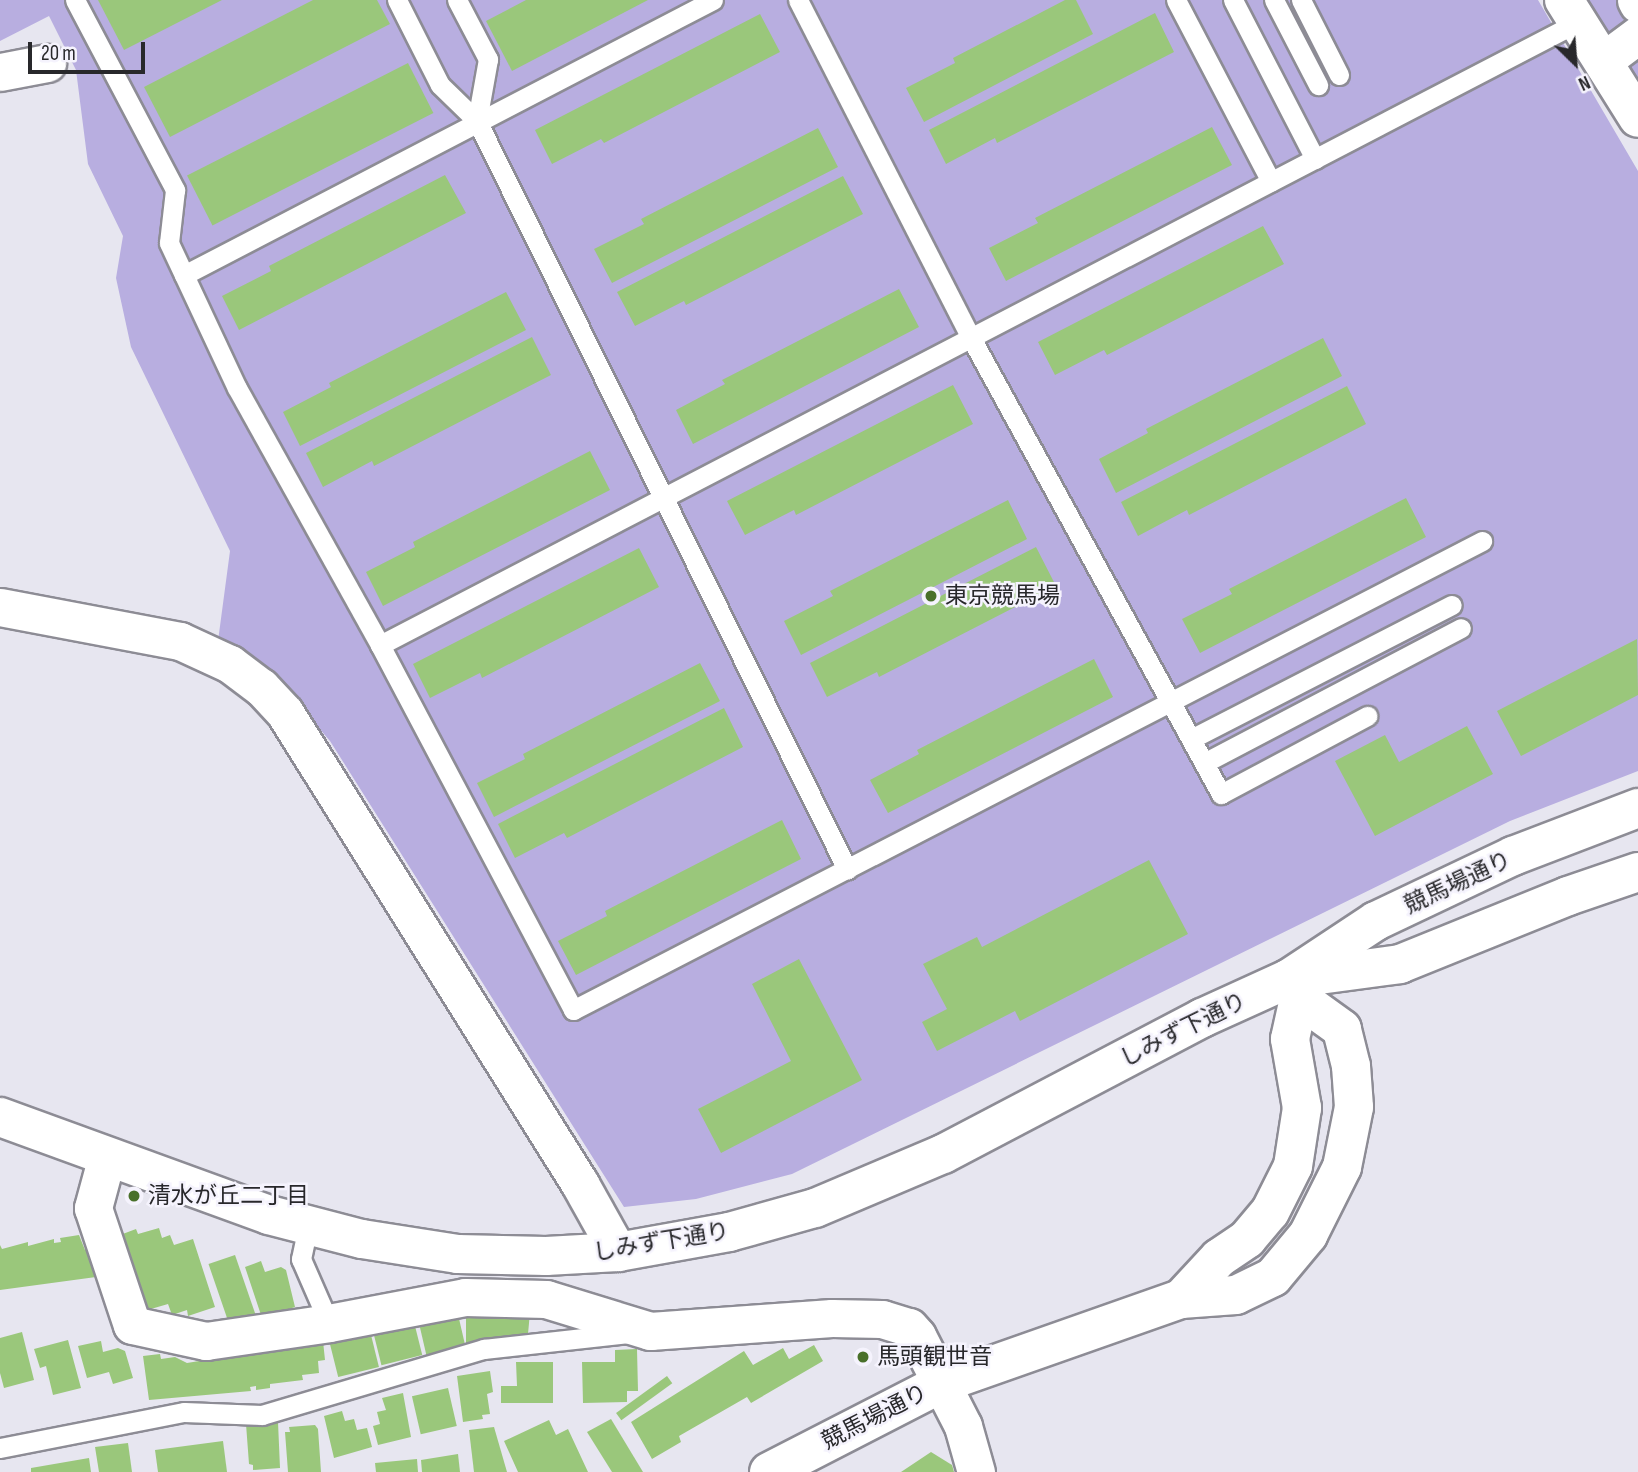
<!DOCTYPE html>
<meta charset="utf-8">
<style>
body{margin:0}
#map{position:relative;width:1638px;height:1472px;overflow:hidden;background:#e7e6f0;font-family:"Sofia Sans Condensed","Noto Sans JP",sans-serif}
div>[style]{position:absolute}
[style*='--x']{left:calc(var(--x)*1px);top:calc(var(--y)*1px);width:calc(var(--w)*1px);rotate:calc(var(--a)*1deg)}
.green>*{inset:0;background:#b8aee0}
.building>*{inset:0;background:#9ac77b;transform-origin:0 0}
.roads{filter:drop-shadow(2px 0 #8d8c95) drop-shadow(-2px 0 #8d8c95) drop-shadow(0 2px #8d8c95) drop-shadow(0 -2px #8d8c95)}
.service>*{height:19px;margin:-9.5px;padding:0 9.5px;transform-origin:9.5px;border-radius:9.5px;background:#fff}
.minor>*{height:37px;margin:-18.5px;padding:0 18.5px;transform-origin:18.5px;border-radius:18.5px;background:#fff}
.tertiary>*{height:38px;margin:-19px;padding:0 19px;transform-origin:19px;border-radius:19px;background:#fff}
.dots>*{width:19px;height:19px;translate:-50% -50%;box-sizing:border-box;border:4px solid #f5f3fd;border-radius:50%}
span{translate:-50% -50%;white-space:nowrap;text-align:center;line-height:1.15;-webkit-text-stroke:5px #f5f3fd;paint-order:stroke}
.poi-label{font-size:23px;color:#28282b}
.left{translate:0 -50%;text-align:left}
.street-label{font-size:23px;color:#28282b}
.north{position:absolute;left:1540px;top:28px;width:70px;height:70px;-webkit-text-stroke:5px #f5f3fd;paint-order:stroke;rotate:155deg;font-size:19px;font-weight:700;line-height:28px;text-align:center;color:#28282b}
.north::after{content:'';display:block;margin:auto;width:24px;height:32px;background:#28282b;clip-path:polygon(50% 0,100% 100%,50% 72%,0 100%)}
.scale{position:absolute;left:28px;top:42px;width:117px;height:32px;box-sizing:border-box;border:4px solid #28282b;border-top:0;padding-left:9px;font-size:21px;line-height:24px;white-space:nowrap;color:#28282b;-webkit-text-stroke:5px #f5f3fd;paint-order:stroke}
</style>
<div id="map">
<div class="green">
<i style="clip-path:polygon(0 0,1538px 0,1638px 171px,1638px 771px,1510px 821px,792px 1174px,696px 1199px,624px 1207px,330px 741px,275px 677px,218px 641px,230px 551px,131px 347px,116px 278px,123px 236px,88px 164px,76px 70px,49px 16px,0 41px)"></i>
<i style="clip-path:polygon(1588px 0,1638px 0,1638px 80px)"></i>
</div>
<div class="building">
<i style="clip-path:polygon(98px 0,222px 0,124px 50px)"></i>
<i style="clip-path:polygon(313px 0,377px 0,390px 24px,170px 137px,144px 87px)"></i>
<i style="clip-path:polygon(526px 0,648px 0,512px 71px,486px 21px)"></i>
<i style="clip-path:polygon(1065px 0,1076px 0,1093px 34px,924px 122px,906px 88px,955px 63px,953px 58px)"></i>
<i style="clip-path:polygon(1155px 13px,1174px 52px,997px 143px,995px 138px,946px 164px,929px 130px)"></i>
<i style="clip-path:polygon(760px 14px,780px 52px,604px 143px,601px 139px,552px 164px,535px 130px)"></i>
<i style="left:408px;top:63px;width:56px;height:248px;rotate:63deg"></i>
<i style="clip-path:polygon(1212px 127px,1232px 165px,1006px 281px,989px 248px,1038px 223px,1035px 218px)"></i>
<i style="clip-path:polygon(818px 128px,838px 167px,612px 283px,594px 249px,644px 224px,641px 219px)"></i>
<i style="clip-path:polygon(445px 175px,466px 213px,239px 330px,222px 296px,271px 271px,269px 266px)"></i>
<i style="clip-path:polygon(843px 176px,863px 214px,686px 305px,684px 301px,635px 326px,617px 292px)"></i>
<i style="clip-path:polygon(1263px 226px,1284px 264px,1107px 355px,1104px 350px,1055px 375px,1038px 342px)"></i>
<i style="clip-path:polygon(899px 289px,919px 327px,693px 444px,676px 410px,725px 384px,722px 380px)"></i>
<i style="clip-path:polygon(506px 292px,526px 330px,300px 446px,283px 412px,331px 387px,329px 383px)"></i>
<i style="clip-path:polygon(532px 337px,551px 375px,374px 466px,372px 461px,323px 487px,306px 453px)"></i>
<i style="clip-path:polygon(1323px 338px,1342px 376px,1116px 493px,1099px 459px,1148px 433px,1146px 429px)"></i>
<i style="clip-path:polygon(953px 385px,973px 424px,796px 515px,794px 510px,745px 535px,727px 501px)"></i>
<i style="clip-path:polygon(1347px 386px,1366px 424px,1189px 515px,1187px 510px,1138px 536px,1121px 502px)"></i>
<i style="clip-path:polygon(590px 451px,610px 490px,383px 606px,366px 572px,415px 547px,413px 542px)"></i>
<i style="clip-path:polygon(1406px 498px,1426px 537px,1200px 653px,1182px 619px,1232px 594px,1229px 589px)"></i>
<i style="clip-path:polygon(1008px 500px,1027px 539px,801px 655px,784px 621px,833px 596px,830px 591px)"></i>
<i style="clip-path:polygon(1036px 547px,1056px 586px,879px 677px,877px 672px,827px 697px,810px 663px)"></i>
<i style="clip-path:polygon(639px 548px,659px 587px,482px 678px,480px 673px,430px 698px,413px 664px)"></i>
<i style="clip-path:polygon(1637px 639px,1638px 695px,1521px 756px,1497px 711px)"></i>
<i style="clip-path:polygon(1094px 659px,1113px 697px,888px 813px,870px 780px,919px 754px,917px 750px)"></i>
<i style="clip-path:polygon(700px 663px,720px 701px,494px 817px,477px 783px,525px 759px,523px 754px)"></i>
<i style="clip-path:polygon(724px 708px,743px 747px,567px 838px,564px 833px,515px 858px,498px 824px)"></i>
<i style="clip-path:polygon(1467px 726px,1493px 774px,1375px 836px,1335px 761px,1385px 735px,1399px 762px)"></i>
<i style="clip-path:polygon(782px 820px,801px 859px,576px 975px,558px 941px,607px 916px,605px 911px)"></i>
<i style="clip-path:polygon(1149px 860px,1188px 934px,1020px 1021px,1015px 1011px,937px 1051px,922px 1022px,947px 1009px,923px 964px,977px 937px,982px 947px)"></i>
<i style="clip-path:polygon(799px 959px,862px 1080px,721px 1153px,698px 1109px,791px 1061px,752px 984px)"></i>
<i style="clip-path:polygon(159px 1228px,162px 1238px,170px 1235px,174px 1245px,193px 1239px,215px 1307px,188px 1316px,187px 1310px,172px 1315px,168px 1304px,144px 1311px,120px 1235px,136px 1229px,138px 1234px)"></i>
<i style="clip-path:polygon(79px 1235px,85px 1250px,92px 1249px,96px 1277px,0 1290px,0 1245px,2px 1249px,28px 1242px,28px 1246px,54px 1239px,54px 1243px,61px 1242px,60px 1238px)"></i>
<i style="left:235px;top:1255px;width:64px;height:28px;rotate:71deg"></i>
<i style="clip-path:polygon(261px 1261px,265px 1272px,281px 1267px,286px 1270px,295px 1307px,262px 1318px,245px 1267px)"></i>
<i style="left:457px;top:1310px;width:37px;height:40px;rotate:77deg"></i>
<i style="clip-path:polygon(466px 1310px,530px 1312px,528px 1334px,466px 1344px)"></i>
<i style="left:414px;top:1322px;width:34px;height:42px;rotate:76deg"></i>
<i style="left:370px;top:1331px;width:37px;height:42px;rotate:76deg"></i>
<i style="clip-path:polygon(22px 1332px,34px 1380px,4px 1388px,0 1373px,0 1338px)"></i>
<i style="clip-path:polygon(68px 1340px,81px 1388px,53px 1395px,46px 1366px,40px 1368px,34px 1349px)"></i>
<i style="clip-path:polygon(101px 1341px,103px 1352px,118px 1348px,125px 1351px,133px 1378px,113px 1384px,109px 1372px,87px 1378px,78px 1346px)"></i>
<i style="clip-path:polygon(323px 1341px,325px 1360px,318px 1361px,319px 1373px,302px 1375px,303px 1380px,270px 1384px,270px 1388px,256px 1390px,256px 1386px,250px 1387px,251px 1391px,149px 1400px,143px 1356px,160px 1354px,161px 1359px,175px 1357px,187px 1363px)"></i>
<i style="clip-path:polygon(814px 1345px,823px 1361px,751px 1403px,747px 1397px,679px 1436px,681px 1442px,652px 1459px,631px 1422px,744px 1351px,753px 1365px,783px 1348px,789px 1359px)"></i>
<i style="clip-path:polygon(637px 1349px,638px 1391px,627px 1391px,627px 1402px,583px 1403px,582px 1362px,615px 1362px,615px 1350px)"></i>
<i style="clip-path:polygon(516px 1362px,553px 1362px,553px 1403px,501px 1403px,501px 1386px,517px 1386px)"></i>
<i style="clip-path:polygon(490px 1371px,493px 1392px,487px 1394px,490px 1414px,482px 1415px,483px 1419px,463px 1422px,457px 1376px)"></i>
<i style="left:667px;top:1376px;width:9px;height:63px;rotate:54deg"></i>
<i style="left:448px;top:1388px;width:39px;height:37px;rotate:77deg"></i>
<i style="clip-path:polygon(403px 1393px,411px 1437px,378px 1445px,373px 1426px,380px 1424px,377px 1412px,386px 1410px,382px 1398px)"></i>
<i style="clip-path:polygon(342px 1411px,345px 1421px,354px 1419px,357px 1430px,367px 1428px,372px 1447px,334px 1458px,324px 1416px)"></i>
<i style="clip-path:polygon(611px 1419px,643px 1472px,612px 1472px,587px 1432px)"></i>
<i style="clip-path:polygon(549px 1420px,556px 1435px,568px 1429px,588px 1472px,518px 1472px,504px 1441px)"></i>
<i style="clip-path:polygon(278px 1422px,280px 1468px,253px 1470px,253px 1465px,249px 1464px,246px 1424px)"></i>
<i style="clip-path:polygon(315px 1425px,318px 1429px,321px 1472px,288px 1472px,285px 1432px,290px 1432px,289px 1427px)"></i>
<i style="clip-path:polygon(494px 1427px,507px 1472px,474px 1472px,469px 1430px)"></i>
<i style="clip-path:polygon(223px 1441px,227px 1472px,158px 1472px,155px 1450px)"></i>
<i style="clip-path:polygon(128px 1443px,132px 1472px,99px 1472px,95px 1447px)"></i>
<i style="clip-path:polygon(931px 1452px,952px 1465px,954px 1472px,901px 1472px)"></i>
<i style="clip-path:polygon(458px 1454px,460px 1472px,422px 1472px,421px 1460px)"></i>
<i style="clip-path:polygon(89px 1458px,91px 1472px,31px 1472px,31px 1468px)"></i>
<i style="clip-path:polygon(417px 1459px,418px 1472px,376px 1472px,375px 1463px)"></i>
</div>
<div class="roads">
<div class="service">
<i style="--x:75;--y:0;--w:215;--a:62.2"></i>
<i style="--x:175;--y:190;--w:53;--a:96.5"></i>
<i style="--x:169;--y:243;--w:160;--a:64.9"></i>
<i style="--x:237;--y:388;--w:294;--a:60.9"></i>
<i style="--x:380;--y:645;--w:413;--a:62.1"></i>
<i style="--x:573;--y:1010;--w:1023;--a:-27.29"></i>
<i style="--x:397;--y:0;--w:95;--a:63.2"></i>
<i style="--x:440;--y:85;--w:52;--a:44.2"></i>
<i style="--x:477;--y:121;--w:835;--a:63.68"></i>
<i style="--x:457;--y:0;--w:67;--a:62.3"></i>
<i style="--x:488;--y:59;--w:63;--a:100.1"></i>
<i style="--x:798;--y:0;--w:380;--a:62.9"></i>
<i style="--x:971;--y:338;--w:520;--a:61.27"></i>
<i style="--x:1221;--y:794;--w:166;--a:-28.1"></i>
<i style="--x:1176;--y:0;--w:205;--a:62.4"></i>
<i style="--x:1233;--y:0;--w:179;--a:62.7"></i>
<i style="--x:1274;--y:0;--w:96;--a:62.6"></i>
<i style="--x:1301;--y:0;--w:84;--a:63.1"></i>
<i style="--x:184;--y:275;--w:596;--a:-27.47"></i>
<i style="--x:380;--y:645;--w:1350;--a:-27.48"></i>
<i style="--x:1191;--y:739;--w:293;--a:-27.2"></i>
<i style="--x:1204;--y:763;--w:290;--a:-27.7"></i>
<i style="--x:308;--y:1226;--w:34;--a:102"></i>
<i style="--x:301;--y:1259;--w:70;--a:66.4"></i>
<i style="--x:0;--y:1448;--w:187;--a:-11.1"></i>
<i style="--x:184;--y:1412;--w:78;--a:2.2"></i>
<i style="--x:262;--y:1415;--w:232;--a:-16.6"></i>
<i style="--x:484;--y:1349;--w:145;--a:-6.3"></i>
</div>
<div class="minor">
<i style="--x:1636;--y:0;--w:4;--a:63"></i>
<i style="--x:1603;--y:61;--w:44;--a:-36.6"></i>
<i style="--x:0;--y:72;--w:48;--a:-10.8"></i>
<i style="--x:0;--y:607;--w:183;--a:10.7"></i>
<i style="--x:180;--y:641;--w:55;--a:24.7"></i>
<i style="--x:230;--y:664;--w:39;--a:37"></i>
<i style="--x:261;--y:687;--w:35;--a:47"></i>
<i style="--x:285;--y:713;--w:556;--a:57.94"></i>
<i style="--x:580;--y:1184;--w:78;--a:60.8"></i>
<i style="--x:107;--y:1156;--w:54;--a:105.1"></i>
<i style="--x:93;--y:1208;--w:123;--a:71.6"></i>
<i style="--x:132;--y:1325;--w:76;--a:12.2"></i>
<i style="--x:206;--y:1341;--w:124;--a:-8.3"></i>
<i style="--x:329;--y:1323;--w:138;--a:-10.8"></i>
<i style="--x:465;--y:1297;--w:81;--a:1.4"></i>
<i style="--x:546;--y:1299;--w:109;--a:17.1"></i>
<i style="--x:650;--y:1331;--w:182;--a:-4.1"></i>
<i style="--x:832;--y:1318;--w:50;--a:1.1"></i>
<i style="--x:882;--y:1319;--w:28;--a:17"></i>
<i style="--x:909;--y:1327;--w:12;--a:48"></i>
<i style="--x:917;--y:1336;--w:101;--a:62.9"></i>
<i style="--x:963;--y:1426;--w:48;--a:74.2"></i>
</div>
<div class="tertiary">
<i style="--x:1564;--y:0;--w:139;--a:57.9"></i>
<i style="--x:1297;--y:978;--w:104;--a:-7.7"></i>
<i style="--x:1400;--y:964;--w:181;--a:-22"></i>
<i style="--x:1568;--y:896;--w:74;--a:-18.9"></i>
<i style="--x:0;--y:1117;--w:286;--a:20"></i>
<i style="--x:269;--y:1215;--w:96;--a:14.5"></i>
<i style="--x:362;--y:1239;--w:97;--a:8.9"></i>
<i style="--x:458;--y:1254;--w:88;--a:1.3"></i>
<i style="--x:546;--y:1256;--w:72;--a:-3.2"></i>
<i style="--x:618;--y:1252;--w:113;--a:-10.2"></i>
<i style="--x:729;--y:1232;--w:89;--a:-15.6"></i>
<i style="--x:815;--y:1208;--w:139;--a:-22.9"></i>
<i style="--x:943;--y:1154;--w:293;--a:-27.7"></i>
<i style="--x:1202;--y:1018;--w:94;--a:-24.4"></i>
<i style="--x:1288;--y:979;--w:105;--a:-33.4"></i>
<i style="--x:1376;--y:921;--w:152;--a:-25.4"></i>
<i style="--x:1513;--y:856;--w:134;--a:-21"></i>
<i style="--x:1181;--y:1299;--w:56;--a:-47.2"></i>
<i style="--x:1219;--y:1258;--w:34;--a:-34"></i>
<i style="--x:1247;--y:1239;--w:35;--a:-50"></i>
<i style="--x:1270;--y:1212;--w:51;--a:-63.4"></i>
<i style="--x:1293;--y:1166;--w:59;--a:-81.2"></i>
<i style="--x:1302;--y:1108;--w:70;--a:-99.9"></i>
<i style="--x:1290;--y:1039;--w:42;--a:-77.6"></i>
<i style="--x:769;--y:1472;--w:195;--a:-27.2"></i>
<i style="--x:942;--y:1383;--w:253;--a:-19.4"></i>
<i style="--x:1181;--y:1299;--w:55;--a:-4.2"></i>
<i style="--x:1236;--y:1295;--w:41;--a:-25.9"></i>
<i style="--x:1273;--y:1277;--w:55;--a:-50.2"></i>
<i style="--x:1308;--y:1235;--w:76;--a:-63.4"></i>
<i style="--x:1342;--y:1167;--w:61;--a:-78.7"></i>
<i style="--x:1354;--y:1107;--w:41;--a:-94.2"></i>
<i style="--x:1351;--y:1066;--w:38;--a:-104"></i>
<i style="--x:1342;--y:1029;--w:53;--a:-144.2"></i>
<i style="--x:1299;--y:998;--w:22;--a:-120"></i>
</div>
</div>
<div class="dots">
<i style="left:931px;top:596px;background:#49702a"></i>
<i style="left:134px;top:1196px;background:#49702a"></i>
<i style="left:863px;top:1357px;background:#49702a"></i>
</div>
<div class="poi-label">
<span class="left" style="left:945px;top:596px">東京競馬場</span>
<span class="left" style="left:148px;top:1196px">清水が丘二丁目</span>
<span class="left" style="left:877px;top:1357px">馬頭観世音</span>
</div>
<div class="street-label">
<span style="left:1458px;top:883px;rotate:-25deg">競馬場通り</span>
<span style="left:1183px;top:1030px;rotate:-26deg">しみず下通り</span>
<span style="left:661px;top:1242px;rotate:-9deg">しみず下通り</span>
<span style="left:875px;top:1417px;rotate:-27deg">競馬場通り</span>
</div>
<div class="north">N</div>
<div class="scale">20 m</div>
</div>
